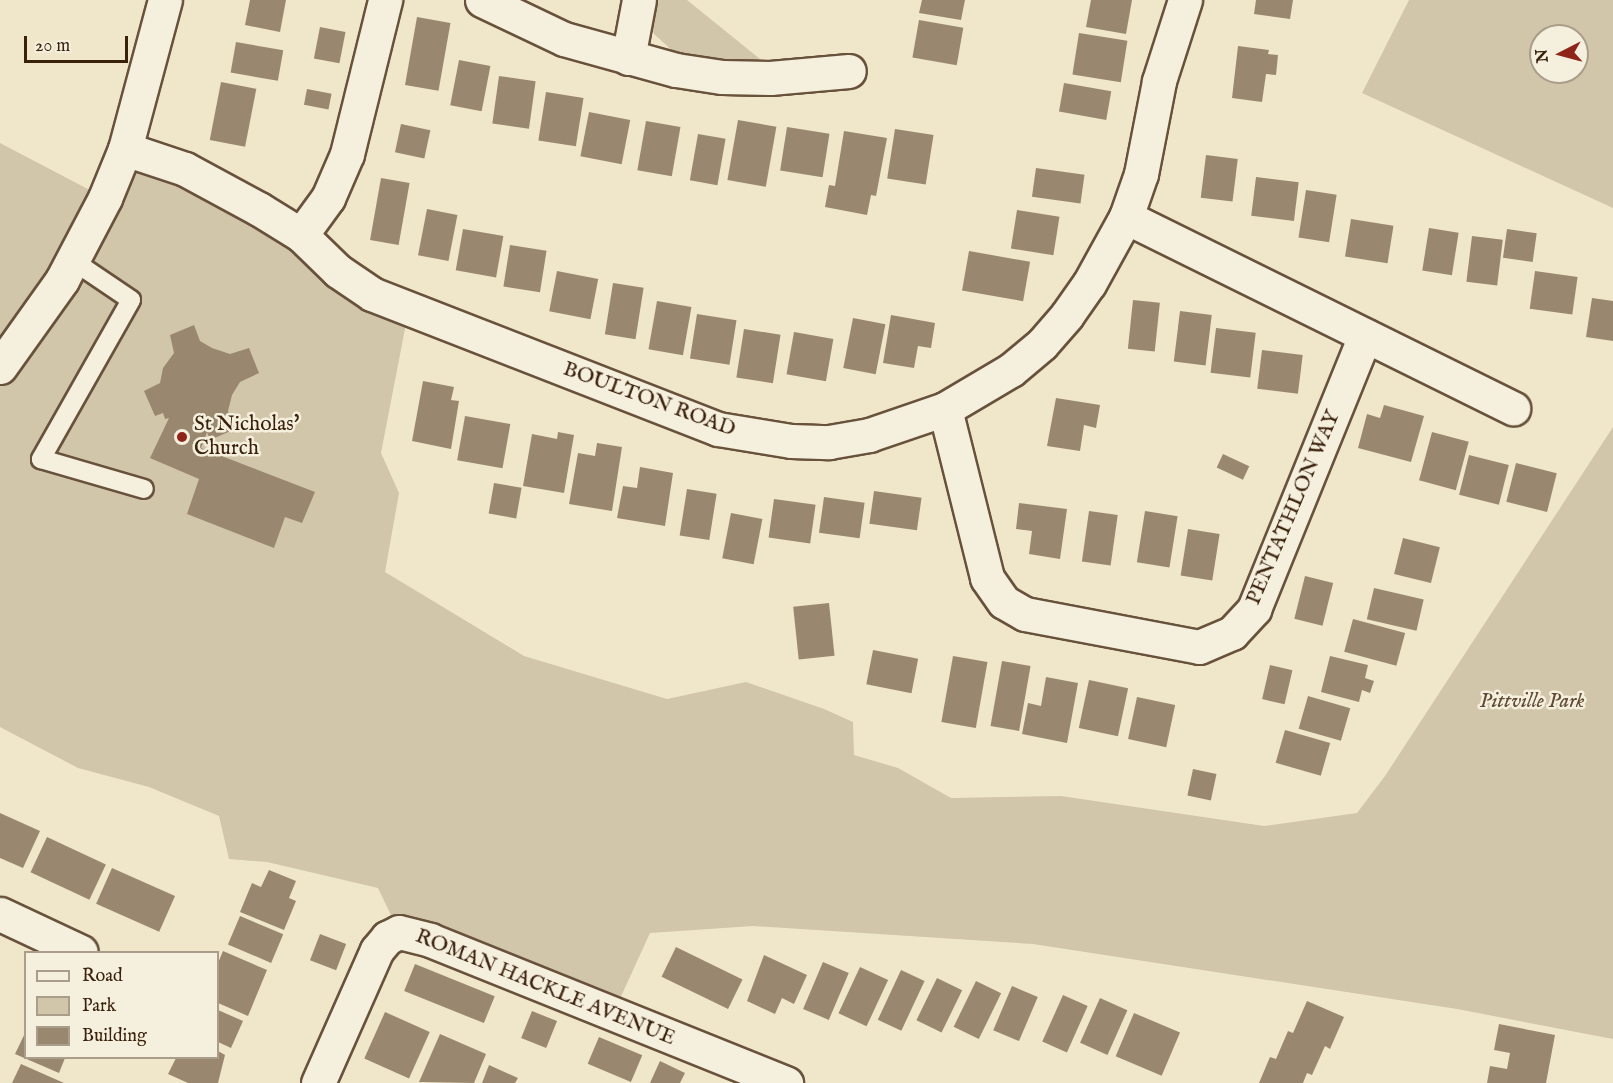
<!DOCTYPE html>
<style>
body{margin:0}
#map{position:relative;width:1613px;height:1083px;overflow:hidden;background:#f0e7ca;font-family:"IM FELL English",serif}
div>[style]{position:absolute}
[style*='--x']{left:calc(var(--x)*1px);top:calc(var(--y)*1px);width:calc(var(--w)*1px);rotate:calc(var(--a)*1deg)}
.green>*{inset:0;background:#d1c5aa}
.building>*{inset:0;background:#99886f;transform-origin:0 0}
.roads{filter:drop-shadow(2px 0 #68523c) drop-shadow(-2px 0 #68523c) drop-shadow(0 2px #68523c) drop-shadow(0 -2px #68523c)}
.lane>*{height:18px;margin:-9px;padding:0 9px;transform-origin:9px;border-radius:9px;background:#f5efdd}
.street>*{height:33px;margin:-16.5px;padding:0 16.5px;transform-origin:16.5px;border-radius:16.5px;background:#f5efdd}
.secondary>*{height:33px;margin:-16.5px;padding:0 16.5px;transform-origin:16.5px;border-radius:16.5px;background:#f5efdd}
.dots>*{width:16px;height:16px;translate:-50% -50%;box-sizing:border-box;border:3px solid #f5efdd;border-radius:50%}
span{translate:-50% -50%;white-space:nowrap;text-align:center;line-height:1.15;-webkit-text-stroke:5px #f5efdd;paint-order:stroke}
.street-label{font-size:21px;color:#3a210c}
.poi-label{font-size:21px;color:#3a210c}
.left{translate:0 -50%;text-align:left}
.park-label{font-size:21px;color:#604a34;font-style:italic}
.legend{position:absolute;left:24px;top:951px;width:195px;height:108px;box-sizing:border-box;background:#f5efdd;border:2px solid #aa9d89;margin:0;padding:8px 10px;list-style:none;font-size:18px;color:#3a210c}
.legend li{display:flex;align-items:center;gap:12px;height:30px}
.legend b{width:30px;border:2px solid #aa9d89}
.north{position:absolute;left:1529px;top:24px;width:60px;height:60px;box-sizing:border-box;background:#f5efdd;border:2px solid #aa9d89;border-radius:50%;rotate:264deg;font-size:16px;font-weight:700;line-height:24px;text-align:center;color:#3a210c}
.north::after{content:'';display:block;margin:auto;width:21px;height:27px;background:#8f2418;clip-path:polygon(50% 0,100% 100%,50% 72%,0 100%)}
.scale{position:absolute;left:24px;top:36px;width:104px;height:27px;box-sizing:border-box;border:3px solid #3a210c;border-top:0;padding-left:8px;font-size:18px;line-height:21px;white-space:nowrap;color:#3a210c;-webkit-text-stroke:4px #f5efdd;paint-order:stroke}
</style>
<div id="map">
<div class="green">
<i style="clip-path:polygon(651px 0,687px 0,760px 59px,750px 68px,676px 54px,654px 34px,650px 22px)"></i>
<i style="clip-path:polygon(evenodd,1409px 0,1613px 0,1613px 208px,1362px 93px,1409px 0,1541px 36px,1577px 36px,1577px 72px,1541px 72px,1541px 36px)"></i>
<i style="clip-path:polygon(0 143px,105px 198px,125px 149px,409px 308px,381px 453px,399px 493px,385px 572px,524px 656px,667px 699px,746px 682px,824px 709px,853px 722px,854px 755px,898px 768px,951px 798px,1061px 796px,1264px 826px,1357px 813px,1385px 776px,1613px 427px,1613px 1039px,1457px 1009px,1033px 944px,753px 926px,650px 933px,613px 1014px,399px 932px,378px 888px,267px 862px,229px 859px,219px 816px,149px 787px,78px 768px,0 727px)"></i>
</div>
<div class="building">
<i style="clip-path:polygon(250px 0,286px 0,280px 32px,245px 25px)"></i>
<i style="clip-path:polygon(922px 0,965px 0,961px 20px,919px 13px)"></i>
<i style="clip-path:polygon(1091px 0,1132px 0,1126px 34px,1086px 27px)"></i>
<i style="clip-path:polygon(1256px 0,1293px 0,1290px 19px,1254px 14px)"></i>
<i style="left:417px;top:17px;width:34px;height:69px;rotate:10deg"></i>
<i style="left:919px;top:20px;width:45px;height:38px;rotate:10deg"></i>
<i style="left:320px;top:27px;width:26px;height:32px;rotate:11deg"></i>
<i style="left:1079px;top:33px;width:49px;height:42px;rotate:9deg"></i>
<i style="left:236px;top:42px;width:48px;height:31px;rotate:10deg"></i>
<i style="clip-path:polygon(1238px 46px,1269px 50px,1268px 54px,1278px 55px,1276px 75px,1266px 74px,1262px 102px,1232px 98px)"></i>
<i style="left:459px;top:60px;width:32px;height:46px;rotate:11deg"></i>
<i style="left:499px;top:76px;width:37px;height:48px;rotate:8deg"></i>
<i style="left:221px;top:82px;width:36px;height:59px;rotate:11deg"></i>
<i style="left:1064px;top:83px;width:48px;height:29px;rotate:10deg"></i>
<i style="left:307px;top:89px;width:25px;height:16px;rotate:11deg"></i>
<i style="left:546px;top:92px;width:38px;height:49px;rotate:9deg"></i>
<i style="left:589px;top:112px;width:42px;height:45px;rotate:11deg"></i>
<i style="left:738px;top:120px;width:39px;height:61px;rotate:10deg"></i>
<i style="left:646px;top:121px;width:35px;height:50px;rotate:10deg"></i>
<i style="left:401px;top:124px;width:30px;height:29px;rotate:12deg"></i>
<i style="left:787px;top:127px;width:43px;height:44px;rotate:9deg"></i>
<i style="left:895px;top:129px;width:39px;height:50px;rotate:9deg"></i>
<i style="clip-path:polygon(844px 131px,887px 138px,876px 196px,871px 195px,867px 215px,825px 207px,829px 185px,835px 186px)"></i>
<i style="left:698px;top:134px;width:28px;height:47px;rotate:10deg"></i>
<i style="left:1206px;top:155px;width:32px;height:43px;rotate:7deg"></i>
<i style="left:1036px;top:168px;width:49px;height:29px;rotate:8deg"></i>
<i style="left:1256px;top:177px;width:43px;height:39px;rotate:7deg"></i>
<i style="left:381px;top:178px;width:29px;height:63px;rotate:10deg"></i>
<i style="left:1306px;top:190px;width:31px;height:48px;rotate:9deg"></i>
<i style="left:427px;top:209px;width:31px;height:47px;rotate:11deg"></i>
<i style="left:1017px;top:210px;width:43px;height:39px;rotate:9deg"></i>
<i style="left:1351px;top:219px;width:43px;height:38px;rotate:9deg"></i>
<i style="left:1429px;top:228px;width:30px;height:43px;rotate:9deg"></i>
<i style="left:463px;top:229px;width:41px;height:42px;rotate:10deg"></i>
<i style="left:1507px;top:229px;width:30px;height:29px;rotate:8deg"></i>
<i style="left:1472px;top:236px;width:31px;height:46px;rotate:7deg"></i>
<i style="left:510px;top:245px;width:37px;height:42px;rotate:9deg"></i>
<i style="left:969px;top:251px;width:62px;height:40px;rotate:10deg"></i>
<i style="left:557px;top:271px;width:42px;height:41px;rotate:11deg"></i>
<i style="left:1535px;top:271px;width:43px;height:38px;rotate:8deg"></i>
<i style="left:613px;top:283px;width:31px;height:52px;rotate:9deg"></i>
<i style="clip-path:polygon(1592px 298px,1613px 301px,1613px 341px,1586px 337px)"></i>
<i style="left:1133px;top:300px;width:27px;height:49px;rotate:6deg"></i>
<i style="left:657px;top:301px;width:35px;height:49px;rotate:10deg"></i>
<i style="left:1180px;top:311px;width:32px;height:51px;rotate:7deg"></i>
<i style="left:697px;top:314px;width:40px;height:45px;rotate:9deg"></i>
<i style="clip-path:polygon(891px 315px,935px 323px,931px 348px,918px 346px,914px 368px,883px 363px)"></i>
<i style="left:853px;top:318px;width:33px;height:51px;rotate:11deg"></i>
<i style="clip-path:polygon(194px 325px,200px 341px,212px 348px,230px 354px,249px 348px,259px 373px,240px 382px,232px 395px,228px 411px,235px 429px,210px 440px,207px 432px,201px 448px,315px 492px,302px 523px,285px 517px,274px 548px,187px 514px,199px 479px,150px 458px,169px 418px,165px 419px,163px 413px,155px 416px,144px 391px,160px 383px,163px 368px,174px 353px,170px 335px)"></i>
<i style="left:1216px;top:328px;width:40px;height:45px;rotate:7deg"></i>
<i style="left:744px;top:329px;width:37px;height:49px;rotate:9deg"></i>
<i style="left:794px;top:332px;width:40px;height:43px;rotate:10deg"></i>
<i style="left:1262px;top:350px;width:41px;height:39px;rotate:7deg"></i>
<i style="clip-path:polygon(423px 381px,454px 387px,451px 400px,459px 401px,451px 449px,412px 441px)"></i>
<i style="clip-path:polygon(1056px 398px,1100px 405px,1096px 428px,1084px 425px,1080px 451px,1047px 446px)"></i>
<i style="clip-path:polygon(1384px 405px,1424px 416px,1411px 462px,1358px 448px,1367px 414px,1380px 418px)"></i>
<i style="left:465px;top:416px;width:46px;height:45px;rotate:10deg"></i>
<i style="clip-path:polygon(558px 432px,574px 435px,564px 493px,523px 486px,532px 434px,557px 439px)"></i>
<i style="left:1432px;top:432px;width:38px;height:50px;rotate:15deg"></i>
<i style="clip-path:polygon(597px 443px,622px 447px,612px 511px,569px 504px,578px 453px,595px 456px)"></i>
<i style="left:1223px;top:454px;width:29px;height:15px;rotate:25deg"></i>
<i style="left:1469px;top:455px;width:41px;height:41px;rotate:14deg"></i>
<i style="left:1516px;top:463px;width:42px;height:40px;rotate:14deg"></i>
<i style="clip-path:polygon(640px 467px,673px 473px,665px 526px,617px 518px,623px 486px,637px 488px)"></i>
<i style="left:494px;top:483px;width:28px;height:31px;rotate:10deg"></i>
<i style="left:687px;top:489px;width:30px;height:47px;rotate:9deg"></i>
<i style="left:874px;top:491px;width:48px;height:33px;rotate:8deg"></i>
<i style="left:824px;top:497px;width:41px;height:36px;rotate:8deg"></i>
<i style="left:774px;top:499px;width:42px;height:39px;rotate:8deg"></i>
<i style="clip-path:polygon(1019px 503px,1067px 509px,1060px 559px,1029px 554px,1032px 531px,1016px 529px)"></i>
<i style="left:1089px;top:511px;width:29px;height:51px;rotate:8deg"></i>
<i style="left:1145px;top:511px;width:33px;height:52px;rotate:9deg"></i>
<i style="left:731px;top:513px;width:32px;height:46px;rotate:11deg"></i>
<i style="left:1188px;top:529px;width:32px;height:47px;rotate:9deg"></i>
<i style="left:1403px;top:538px;width:38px;height:37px;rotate:14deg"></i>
<i style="left:1305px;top:576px;width:29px;height:44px;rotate:14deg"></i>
<i style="left:1374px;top:588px;width:51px;height:32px;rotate:13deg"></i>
<i style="left:829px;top:603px;width:53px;height:36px;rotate:84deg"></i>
<i style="left:1353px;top:619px;width:54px;height:34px;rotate:15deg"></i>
<i style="left:873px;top:650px;width:46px;height:35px;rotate:11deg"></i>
<i style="left:953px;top:656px;width:35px;height:67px;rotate:10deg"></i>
<i style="clip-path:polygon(1330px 656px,1368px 665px,1365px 678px,1374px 681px,1370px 693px,1362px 690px,1359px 702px,1321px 692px)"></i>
<i style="left:1002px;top:661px;width:29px;height:66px;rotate:10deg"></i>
<i style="left:1270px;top:665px;width:23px;height:35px;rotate:13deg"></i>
<i style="clip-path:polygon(1046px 677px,1078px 683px,1067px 743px,1022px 734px,1028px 703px,1041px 706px)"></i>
<i style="left:1089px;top:680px;width:40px;height:49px;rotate:12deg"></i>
<i style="left:1308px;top:696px;width:44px;height:34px;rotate:16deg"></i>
<i style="left:1137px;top:697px;width:39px;height:43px;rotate:12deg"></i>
<i style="left:1285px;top:730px;width:47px;height:34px;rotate:16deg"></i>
<i style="left:1193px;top:769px;width:24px;height:27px;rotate:12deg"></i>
<i style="clip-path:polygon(0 813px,40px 831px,23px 868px,0 858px)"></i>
<i style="left:47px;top:837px;width:65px;height:39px;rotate:25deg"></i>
<i style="left:112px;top:868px;width:69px;height:39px;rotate:24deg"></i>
<i style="clip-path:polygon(269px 870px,296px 881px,289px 898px,296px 901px,284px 930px,240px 912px,252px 883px,261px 887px)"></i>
<i style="left:240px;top:916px;width:47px;height:31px;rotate:23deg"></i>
<i style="left:320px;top:934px;width:28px;height:28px;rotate:21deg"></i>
<i style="left:676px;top:947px;width:74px;height:33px;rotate:26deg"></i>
<i style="clip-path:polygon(223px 951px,267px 970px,248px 1016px,218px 1003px,218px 963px)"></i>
<i style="clip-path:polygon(764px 955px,807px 975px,794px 1004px,782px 998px,775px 1014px,747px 1001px)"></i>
<i style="left:823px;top:962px;width:28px;height:51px;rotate:23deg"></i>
<i style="left:415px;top:964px;width:86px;height:29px;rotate:22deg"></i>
<i style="left:860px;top:967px;width:31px;height:51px;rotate:25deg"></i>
<i style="left:901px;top:970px;width:26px;height:55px;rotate:25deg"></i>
<i style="left:937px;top:978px;width:28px;height:47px;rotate:26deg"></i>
<i style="left:976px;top:981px;width:28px;height:51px;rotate:26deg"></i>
<i style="left:1012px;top:986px;width:28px;height:48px;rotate:23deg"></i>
<i style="left:1063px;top:995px;width:27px;height:51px;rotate:24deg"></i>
<i style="left:1100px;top:998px;width:30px;height:49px;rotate:24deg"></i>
<i style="clip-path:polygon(1307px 1001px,1344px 1017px,1330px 1049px,1325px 1046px,1312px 1075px,1307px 1073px,1303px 1083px,1259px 1083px,1270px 1057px,1276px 1059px,1288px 1031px,1293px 1033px)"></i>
<i style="clip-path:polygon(218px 1010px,243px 1021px,231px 1048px,218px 1042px)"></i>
<i style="left:532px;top:1011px;width:27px;height:29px;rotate:22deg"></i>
<i style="left:385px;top:1012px;width:49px;height:51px;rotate:24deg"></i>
<i style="left:1134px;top:1013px;width:50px;height:47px;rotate:23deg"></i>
<i style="clip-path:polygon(1499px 1024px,1555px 1035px,1546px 1083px,1487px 1083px,1490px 1066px,1507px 1069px,1510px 1053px,1494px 1050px)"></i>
<i style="clip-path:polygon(26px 1031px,26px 1058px,65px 1058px,59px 1073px,15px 1054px)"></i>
<i style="clip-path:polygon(440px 1034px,486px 1054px,474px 1083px,419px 1082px)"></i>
<i style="left:599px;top:1037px;width:47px;height:29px;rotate:23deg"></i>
<i style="clip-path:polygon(218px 1051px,225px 1055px,218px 1083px,188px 1083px,168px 1074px,176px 1058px,218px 1058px)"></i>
<i style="clip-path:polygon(660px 1061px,685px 1073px,680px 1083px,650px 1083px)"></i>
<i style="clip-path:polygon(21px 1064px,64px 1083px,12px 1083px)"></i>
<i style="clip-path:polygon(489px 1065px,518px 1078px,515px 1083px,482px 1083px)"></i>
</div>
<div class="roads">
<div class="lane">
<i style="--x:72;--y:260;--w:71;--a:34.1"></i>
<i style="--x:131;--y:300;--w:183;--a:119.5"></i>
<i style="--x:41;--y:459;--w:107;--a:16.2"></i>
</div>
<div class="street">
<i style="--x:482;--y:0;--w:91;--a:25.4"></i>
<i style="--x:564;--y:39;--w:116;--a:15.5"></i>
<i style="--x:676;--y:70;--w:47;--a:8.7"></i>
<i style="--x:722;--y:77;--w:48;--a:1.2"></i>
<i style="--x:770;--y:78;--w:79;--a:-5.1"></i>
<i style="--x:628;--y:58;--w:59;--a:-79.3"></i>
<i style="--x:125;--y:149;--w:63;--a:18.4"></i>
<i style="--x:185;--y:169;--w:84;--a:28.4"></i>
<i style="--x:259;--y:209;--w:49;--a:31.8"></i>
<i style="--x:301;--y:235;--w:52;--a:44.2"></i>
<i style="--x:338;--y:271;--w:41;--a:34.1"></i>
<i style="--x:372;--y:294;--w:371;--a:21.3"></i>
<i style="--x:718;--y:429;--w:74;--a:9.3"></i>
<i style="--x:791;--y:441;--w:38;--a:2"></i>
<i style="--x:829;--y:442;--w:41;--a:-9.9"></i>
<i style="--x:869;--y:435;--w:80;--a:-18.9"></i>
<i style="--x:945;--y:409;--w:77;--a:-30.6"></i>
<i style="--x:1011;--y:370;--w:40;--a:-40"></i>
<i style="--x:1042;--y:344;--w:38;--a:-49"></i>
<i style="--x:1067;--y:315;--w:38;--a:-55"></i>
<i style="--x:1089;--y:284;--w:77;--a:-61.1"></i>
<i style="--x:1126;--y:217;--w:46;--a:-70.8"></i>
<i style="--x:1141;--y:174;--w:95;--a:-79"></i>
<i style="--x:1159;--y:81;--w:85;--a:-72.2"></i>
<i style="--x:1126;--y:217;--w:432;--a:26.3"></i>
<i style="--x:301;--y:235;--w:46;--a:-53.9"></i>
<i style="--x:328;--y:198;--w:48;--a:-66.6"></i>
<i style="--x:347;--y:154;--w:159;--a:-76.1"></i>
<i style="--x:945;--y:409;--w:174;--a:76"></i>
<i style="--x:987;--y:578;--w:29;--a:55"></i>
<i style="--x:1004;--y:602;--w:24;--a:30"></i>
<i style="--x:1025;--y:614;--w:177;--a:10.7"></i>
<i style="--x:1199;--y:647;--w:36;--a:-23"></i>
<i style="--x:1232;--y:633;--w:33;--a:-47"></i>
<i style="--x:1254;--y:609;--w:295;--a:-67.9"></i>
<i style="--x:0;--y:914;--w:89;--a:25.1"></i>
<i style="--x:318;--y:1083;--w:145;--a:-66.1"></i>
<i style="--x:377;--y:950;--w:16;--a:-50"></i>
<i style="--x:387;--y:938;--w:13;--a:-27"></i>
<i style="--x:399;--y:932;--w:32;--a:14"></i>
<i style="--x:430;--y:940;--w:384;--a:21.9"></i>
</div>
<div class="secondary">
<i style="--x:0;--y:367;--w:107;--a:-54.5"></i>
<i style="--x:62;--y:280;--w:93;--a:-62.3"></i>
<i style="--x:105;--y:198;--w:53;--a:-67.8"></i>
<i style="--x:125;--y:149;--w:154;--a:-75"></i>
</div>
</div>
<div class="dots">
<i style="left:182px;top:437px;background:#8f2418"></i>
</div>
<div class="street-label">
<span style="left:649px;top:400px;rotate:20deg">BOULTON ROAD</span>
<span style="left:1294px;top:508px;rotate:-67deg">PENTATHLON WAY</span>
<span style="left:545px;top:988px;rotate:22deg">ROMAN HACKLE AVENUE</span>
</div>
<div class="poi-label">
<span class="left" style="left:194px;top:437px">St Nicholas'<br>Church</span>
</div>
<div class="park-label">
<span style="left:1532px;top:702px">Pittville Park</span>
</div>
<ul class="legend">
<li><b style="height:8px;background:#f5efdd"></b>Road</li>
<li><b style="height:16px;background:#d1c5aa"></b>Park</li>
<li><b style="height:16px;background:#99886f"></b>Building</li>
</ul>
<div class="north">N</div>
<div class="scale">20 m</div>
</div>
